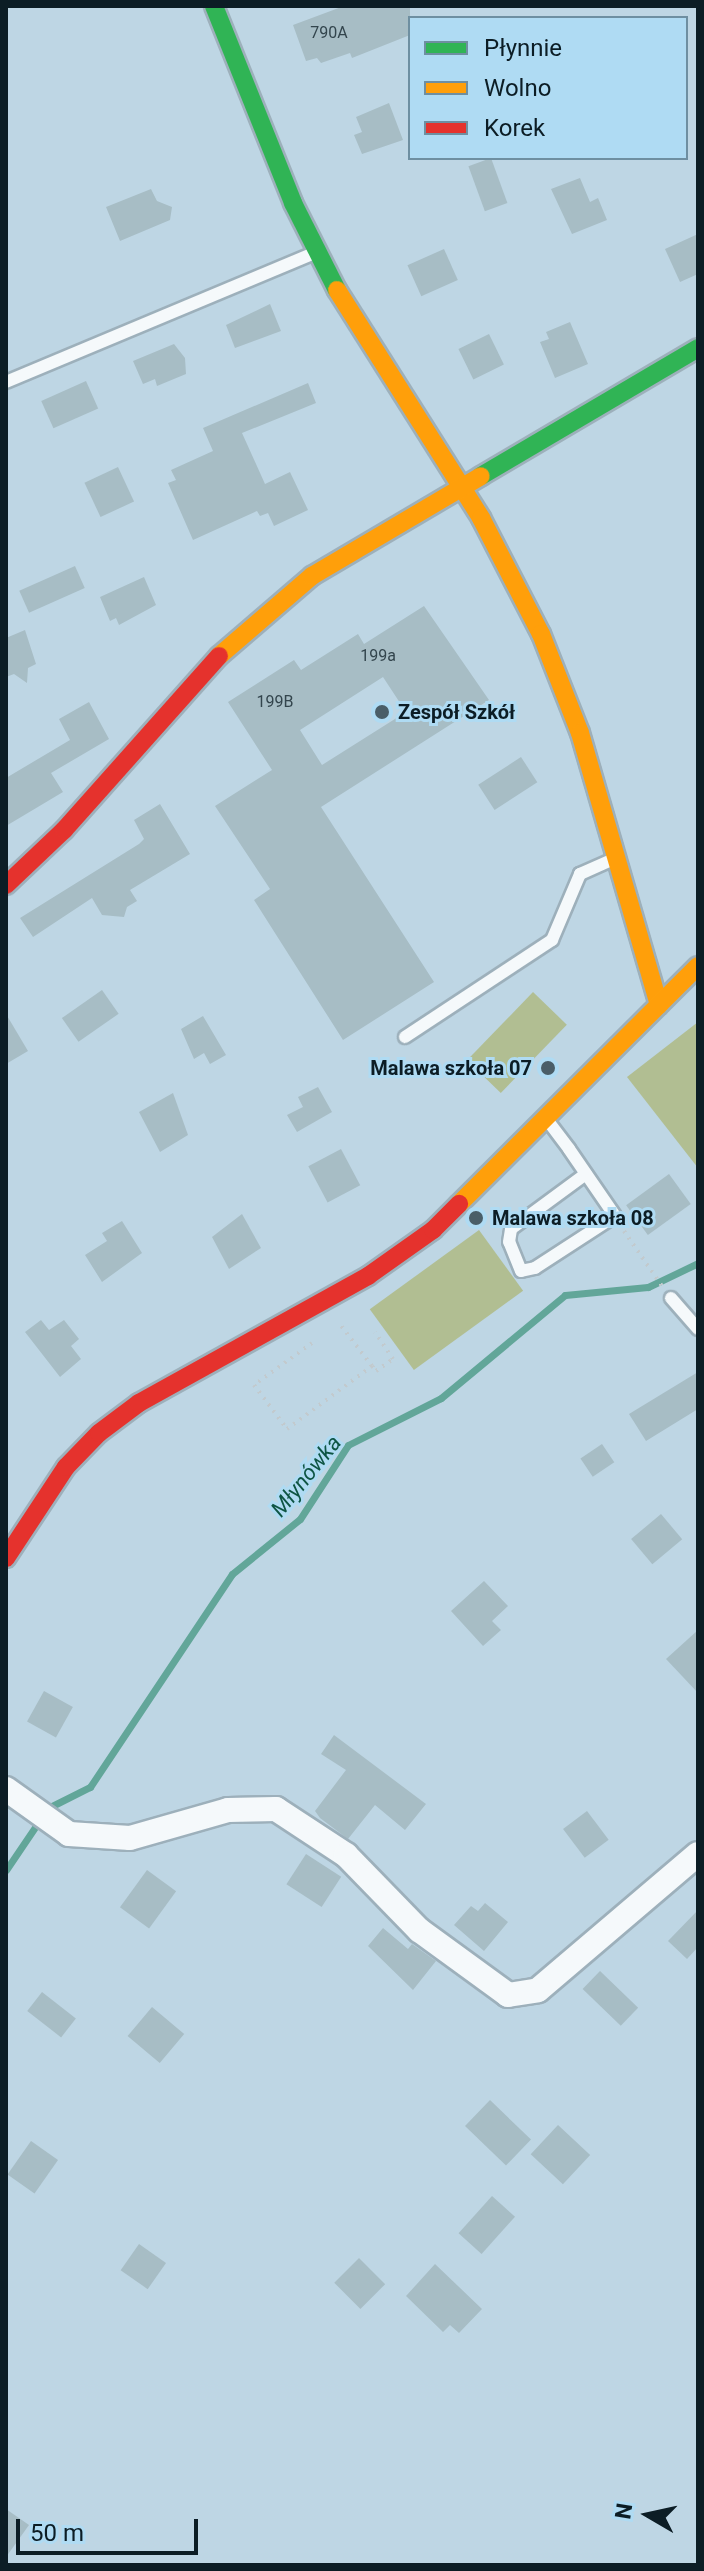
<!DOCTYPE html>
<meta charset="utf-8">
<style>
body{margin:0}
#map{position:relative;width:704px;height:2571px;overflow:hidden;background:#bed6e4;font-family:Roboto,sans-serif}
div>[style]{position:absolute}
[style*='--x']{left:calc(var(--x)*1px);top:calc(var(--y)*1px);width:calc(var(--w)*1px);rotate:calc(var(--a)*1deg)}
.green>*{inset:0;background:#b1be92;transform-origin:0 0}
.stream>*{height:7px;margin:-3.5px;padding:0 3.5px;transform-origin:3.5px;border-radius:3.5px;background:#62a699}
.building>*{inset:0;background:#a7bdc5;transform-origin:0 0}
.path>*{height:4px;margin-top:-2px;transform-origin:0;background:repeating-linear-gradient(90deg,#c2cace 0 2px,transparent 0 8px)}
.roads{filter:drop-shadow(2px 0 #9db0bb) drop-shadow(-2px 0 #9db0bb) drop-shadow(0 2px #9db0bb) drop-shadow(0 -2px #9db0bb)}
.lane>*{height:12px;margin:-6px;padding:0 6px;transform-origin:6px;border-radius:6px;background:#f5f9fb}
.street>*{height:24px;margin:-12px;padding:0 12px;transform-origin:12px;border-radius:12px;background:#f5f9fb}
.fast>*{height:18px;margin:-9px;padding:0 9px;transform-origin:9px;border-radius:9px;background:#30b455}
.slow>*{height:18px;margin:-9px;padding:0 9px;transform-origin:9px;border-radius:9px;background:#ff9f0a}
.jam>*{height:18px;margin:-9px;padding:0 9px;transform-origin:9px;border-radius:9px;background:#e5322d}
.dots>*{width:22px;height:22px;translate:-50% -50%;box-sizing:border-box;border:4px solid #afdbf3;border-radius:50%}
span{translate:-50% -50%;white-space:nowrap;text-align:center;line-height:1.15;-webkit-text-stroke:6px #afdbf3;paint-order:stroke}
.number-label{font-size:16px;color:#33454d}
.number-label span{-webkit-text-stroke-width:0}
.poi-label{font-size:20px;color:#0c1d25;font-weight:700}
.left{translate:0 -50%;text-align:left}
.right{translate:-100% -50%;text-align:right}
.water-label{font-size:22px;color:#0e5544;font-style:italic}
.frame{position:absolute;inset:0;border:8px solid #0c1d25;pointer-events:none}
.legend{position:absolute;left:408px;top:16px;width:280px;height:144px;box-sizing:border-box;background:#afdbf3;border:2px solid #6e8fa1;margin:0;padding:10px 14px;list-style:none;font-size:24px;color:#0c1d25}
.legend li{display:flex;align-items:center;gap:16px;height:40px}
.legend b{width:40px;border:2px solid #6e8fa1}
.north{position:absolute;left:608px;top:2475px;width:80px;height:80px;-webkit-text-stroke:6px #afdbf3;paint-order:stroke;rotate:279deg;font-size:22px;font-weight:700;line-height:32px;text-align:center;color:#0c1d25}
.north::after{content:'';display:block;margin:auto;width:28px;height:36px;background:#0c1d25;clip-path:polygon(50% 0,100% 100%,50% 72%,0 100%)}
.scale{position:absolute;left:16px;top:2519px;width:182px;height:36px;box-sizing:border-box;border:4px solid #0c1d25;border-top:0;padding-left:10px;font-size:24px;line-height:28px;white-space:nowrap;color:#0c1d25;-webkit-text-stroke:6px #afdbf3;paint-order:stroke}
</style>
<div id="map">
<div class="green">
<i style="left:533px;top:992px;width:47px;height:95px;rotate:44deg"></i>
<i style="clip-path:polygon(698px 1022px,698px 1168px,627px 1077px)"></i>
<i style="left:479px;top:1230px;width:75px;height:135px;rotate:54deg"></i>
</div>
<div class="stream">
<i style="--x:6;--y:1870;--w:75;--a:-55.9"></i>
<i style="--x:48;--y:1808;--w:47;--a:-26.6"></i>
<i style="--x:90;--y:1787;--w:256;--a:-56.3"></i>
<i style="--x:232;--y:1574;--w:87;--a:-39"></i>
<i style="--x:300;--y:1519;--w:88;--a:-57"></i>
<i style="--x:348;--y:1445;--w:104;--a:-26.8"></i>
<i style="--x:441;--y:1398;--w:161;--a:-39.7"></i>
<i style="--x:565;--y:1295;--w:83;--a:-5.5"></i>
<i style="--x:648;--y:1287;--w:55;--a:-25.6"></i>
</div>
<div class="building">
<i style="clip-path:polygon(344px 6px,410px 6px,410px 35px,352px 58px,350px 53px,321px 63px,317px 58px,306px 61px,293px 25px)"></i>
<i style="clip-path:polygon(389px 103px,403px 140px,362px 154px,354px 135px,362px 132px,356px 117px)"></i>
<i style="left:491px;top:158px;width:48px;height:24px;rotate:70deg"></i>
<i style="clip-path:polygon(580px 178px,590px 202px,598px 198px,607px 220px,572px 234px,551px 189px)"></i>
<i style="clip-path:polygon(151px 189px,157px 201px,172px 207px,170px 220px,120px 241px,106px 207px)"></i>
<i style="clip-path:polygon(698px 234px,698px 274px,680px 282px,665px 249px)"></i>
<i style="left:444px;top:249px;width:34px;height:40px;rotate:66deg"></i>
<i style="clip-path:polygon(270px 304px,281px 331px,235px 348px,226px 325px)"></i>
<i style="clip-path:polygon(570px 322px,588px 364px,555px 378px,540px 342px,549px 339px,546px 332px)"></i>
<i style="left:489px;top:334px;width:34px;height:34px;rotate:64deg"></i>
<i style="clip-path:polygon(174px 344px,185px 358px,186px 374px,157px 386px,155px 379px,143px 384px,133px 361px)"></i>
<i style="left:86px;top:381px;width:30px;height:49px;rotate:66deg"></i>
<i style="clip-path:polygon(308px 383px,316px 403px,242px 433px,265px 484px,290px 472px,308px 510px,274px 526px,268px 513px,260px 516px,257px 511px,193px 540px,168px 483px,176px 480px,171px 470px,213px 451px,203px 428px)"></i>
<i style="left:118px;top:467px;width:38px;height:37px;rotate:65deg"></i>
<i style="left:75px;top:566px;width:24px;height:61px;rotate:66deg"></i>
<i style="clip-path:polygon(144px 577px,156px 605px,119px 625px,116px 618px,110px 621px,100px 597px)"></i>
<i style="clip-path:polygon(evenodd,424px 606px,489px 700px,321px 807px,434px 982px,343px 1040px,254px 900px,270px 889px,215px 806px,272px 770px,228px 702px,294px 660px,301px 670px,358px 634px,364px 644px,424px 606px,383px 677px,406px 712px,322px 765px,300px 730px,383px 677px)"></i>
<i style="clip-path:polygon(25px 630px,36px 664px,28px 668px,27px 683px,14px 674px,6px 677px,6px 638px)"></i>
<i style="clip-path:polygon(89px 702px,109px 739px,51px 773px,63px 792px,6px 826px,6px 778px,70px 740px,59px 719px)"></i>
<i style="left:521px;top:757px;width:30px;height:51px;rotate:57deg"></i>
<i style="clip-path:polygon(160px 804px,190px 854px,130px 890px,137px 901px,127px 907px,124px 917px,102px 915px,92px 898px,33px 937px,20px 918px,139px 844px,144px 839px,134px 820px)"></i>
<i style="left:102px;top:990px;width:29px;height:49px;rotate:55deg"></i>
<i style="clip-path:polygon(6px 1014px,28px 1051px,6px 1064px)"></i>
<i style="clip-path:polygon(203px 1016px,226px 1055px,210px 1064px,204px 1053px,194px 1059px,181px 1029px)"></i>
<i style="clip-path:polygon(318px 1087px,332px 1112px,297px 1132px,287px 1115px,303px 1107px,298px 1097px)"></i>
<i style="clip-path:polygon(173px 1093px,188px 1135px,160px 1152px,139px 1112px)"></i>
<i style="left:341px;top:1149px;width:41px;height:37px;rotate:62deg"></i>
<i style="left:669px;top:1174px;width:37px;height:53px;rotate:54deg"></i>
<i style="clip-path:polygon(242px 1214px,261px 1248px,229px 1269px,212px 1237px)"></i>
<i style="clip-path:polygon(122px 1221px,142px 1253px,102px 1282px,85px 1255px,107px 1241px,102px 1233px)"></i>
<i style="clip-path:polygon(41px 1320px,49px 1330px,64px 1320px,79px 1339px,71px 1346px,81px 1359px,60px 1377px,25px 1332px)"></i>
<i style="clip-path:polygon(698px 1372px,698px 1409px,646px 1441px,629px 1414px)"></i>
<i style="left:602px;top:1444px;width:22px;height:26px;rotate:56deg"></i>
<i style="left:661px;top:1514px;width:33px;height:39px;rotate:50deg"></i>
<i style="clip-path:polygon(484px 1581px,508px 1606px,492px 1621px,501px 1630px,483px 1646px,451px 1611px)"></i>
<i style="clip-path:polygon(698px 1630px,698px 1693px,666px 1659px)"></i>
<i style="left:44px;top:1691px;width:33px;height:35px;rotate:29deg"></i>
<i style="clip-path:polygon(334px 1735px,426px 1804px,405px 1830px,375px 1805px,348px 1839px,320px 1818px,315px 1811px,346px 1770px,321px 1754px)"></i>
<i style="left:587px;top:1811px;width:36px;height:30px;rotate:53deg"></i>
<i style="left:306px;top:1854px;width:42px;height:36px;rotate:33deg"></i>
<i style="left:147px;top:1870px;width:36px;height:46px;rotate:36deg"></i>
<i style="clip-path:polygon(485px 1903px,508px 1922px,484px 1951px,454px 1925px,471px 1906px,478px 1911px)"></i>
<i style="clip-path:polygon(698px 1910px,698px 1947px,687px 1959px,668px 1941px)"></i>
<i style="clip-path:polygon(383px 1928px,408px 1949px,412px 1944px,436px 1961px,413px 1990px,368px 1946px)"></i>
<i style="left:600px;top:1971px;width:53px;height:25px;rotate:44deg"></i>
<i style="left:42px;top:1992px;width:43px;height:24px;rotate:38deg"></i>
<i style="left:152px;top:2007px;width:42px;height:38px;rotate:40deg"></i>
<i style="left:490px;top:2100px;width:57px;height:36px;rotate:44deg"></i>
<i style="left:558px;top:2125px;width:44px;height:40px;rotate:43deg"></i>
<i style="left:31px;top:2141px;width:33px;height:41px;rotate:35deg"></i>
<i style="left:492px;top:2196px;width:31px;height:50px;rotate:42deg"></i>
<i style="left:139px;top:2244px;width:33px;height:32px;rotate:35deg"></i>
<i style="left:359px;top:2258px;width:37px;height:35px;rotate:45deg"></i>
<i style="clip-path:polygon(435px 2264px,482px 2309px,459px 2333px,450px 2325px,443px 2332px,406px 2296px)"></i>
<i style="clip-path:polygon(6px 2509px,29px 2525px,6px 2557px)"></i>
</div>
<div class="path">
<i style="--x:624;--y:1231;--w:67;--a:55.4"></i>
<i style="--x:312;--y:1343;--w:72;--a:144.1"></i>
<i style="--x:254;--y:1385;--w:55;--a:53.1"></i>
<i style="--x:287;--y:1429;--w:106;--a:-36.5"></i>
<i style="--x:372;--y:1366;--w:54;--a:-127.5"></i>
<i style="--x:372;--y:1366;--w:6;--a:51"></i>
<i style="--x:376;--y:1371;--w:21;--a:-35"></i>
<i style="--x:393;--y:1359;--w:32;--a:-124"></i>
</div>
<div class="roads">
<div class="lane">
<i style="--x:6;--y:382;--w:335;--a:-22.7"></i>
<i style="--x:405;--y:1037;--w:176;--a:-33.4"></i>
<i style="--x:552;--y:940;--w:72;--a:-67"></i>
<i style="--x:580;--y:874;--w:36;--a:-24"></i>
<i style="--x:548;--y:1121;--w:35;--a:53"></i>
<i style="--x:569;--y:1149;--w:81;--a:55.5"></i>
<i style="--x:615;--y:1216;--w:95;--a:147"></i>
<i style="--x:535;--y:1268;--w:14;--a:168"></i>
<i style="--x:521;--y:1271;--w:31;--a:-112"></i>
<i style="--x:509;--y:1242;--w:13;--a:-81"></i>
<i style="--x:511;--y:1229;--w:93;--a:-36.3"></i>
<i style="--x:671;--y:1298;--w:41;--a:48.9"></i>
</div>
<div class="street">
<i style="--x:6;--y:1789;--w:77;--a:35.5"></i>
<i style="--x:69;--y:1834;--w:61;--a:3.8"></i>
<i style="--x:130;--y:1838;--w:102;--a:-15.9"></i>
<i style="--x:228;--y:1810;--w:48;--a:-1.2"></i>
<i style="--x:276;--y:1809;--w:84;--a:33.3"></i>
<i style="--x:346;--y:1855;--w:105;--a:45.8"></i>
<i style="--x:419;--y:1930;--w:110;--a:36.1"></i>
<i style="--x:508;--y:1995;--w:30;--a:-9"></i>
<i style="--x:538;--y:1990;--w:210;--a:-40.4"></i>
</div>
<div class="fast">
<i style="--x:214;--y:6;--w:212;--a:68.1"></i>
<i style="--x:293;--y:203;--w:97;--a:63.2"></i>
<i style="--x:481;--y:476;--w:252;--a:-30.5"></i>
</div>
<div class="slow">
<i style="--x:337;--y:290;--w:270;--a:57.7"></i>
<i style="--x:481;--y:518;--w:131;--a:62.7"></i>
<i style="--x:541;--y:634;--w:106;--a:68.5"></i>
<i style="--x:580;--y:733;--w:283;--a:73.8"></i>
<i style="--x:219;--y:656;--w:123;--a:-40.7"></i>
<i style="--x:312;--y:576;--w:196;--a:-30.6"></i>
<i style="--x:459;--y:1204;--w:337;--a:-44.9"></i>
</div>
<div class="jam">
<i style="--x:6;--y:885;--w:80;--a:-43.5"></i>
<i style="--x:64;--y:830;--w:233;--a:-48.3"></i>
<i style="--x:6;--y:1558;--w:109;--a:-56.6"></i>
<i style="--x:66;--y:1467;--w:47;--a:-45.9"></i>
<i style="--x:99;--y:1433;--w:50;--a:-36.9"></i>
<i style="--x:139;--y:1403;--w:262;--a:-29"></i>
<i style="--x:368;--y:1276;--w:80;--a:-35.3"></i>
<i style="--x:433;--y:1230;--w:37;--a:-45"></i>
</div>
</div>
<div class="dots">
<i style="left:382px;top:712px;background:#4a5e68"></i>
<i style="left:548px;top:1068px;background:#4a5e68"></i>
<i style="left:476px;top:1218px;background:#4a5e68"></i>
</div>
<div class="number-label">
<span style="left:329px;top:33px">790A</span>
<span style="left:378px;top:656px">199a</span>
<span style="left:275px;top:702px">199B</span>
</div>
<div class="poi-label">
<span class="left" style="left:398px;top:712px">Zespół Szkół</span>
<span class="right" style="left:532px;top:1068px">Malawa szkoła 07</span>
<span class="left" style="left:492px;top:1218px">Malawa szkoła 08</span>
</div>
<div class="water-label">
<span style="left:306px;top:1476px;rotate:-51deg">Młynówka</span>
</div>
<div class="frame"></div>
<ul class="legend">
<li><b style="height:10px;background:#30b455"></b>Płynnie</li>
<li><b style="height:10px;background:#ff9f0a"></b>Wolno</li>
<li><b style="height:10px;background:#e5322d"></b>Korek</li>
</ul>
<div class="north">N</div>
<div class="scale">50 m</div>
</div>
